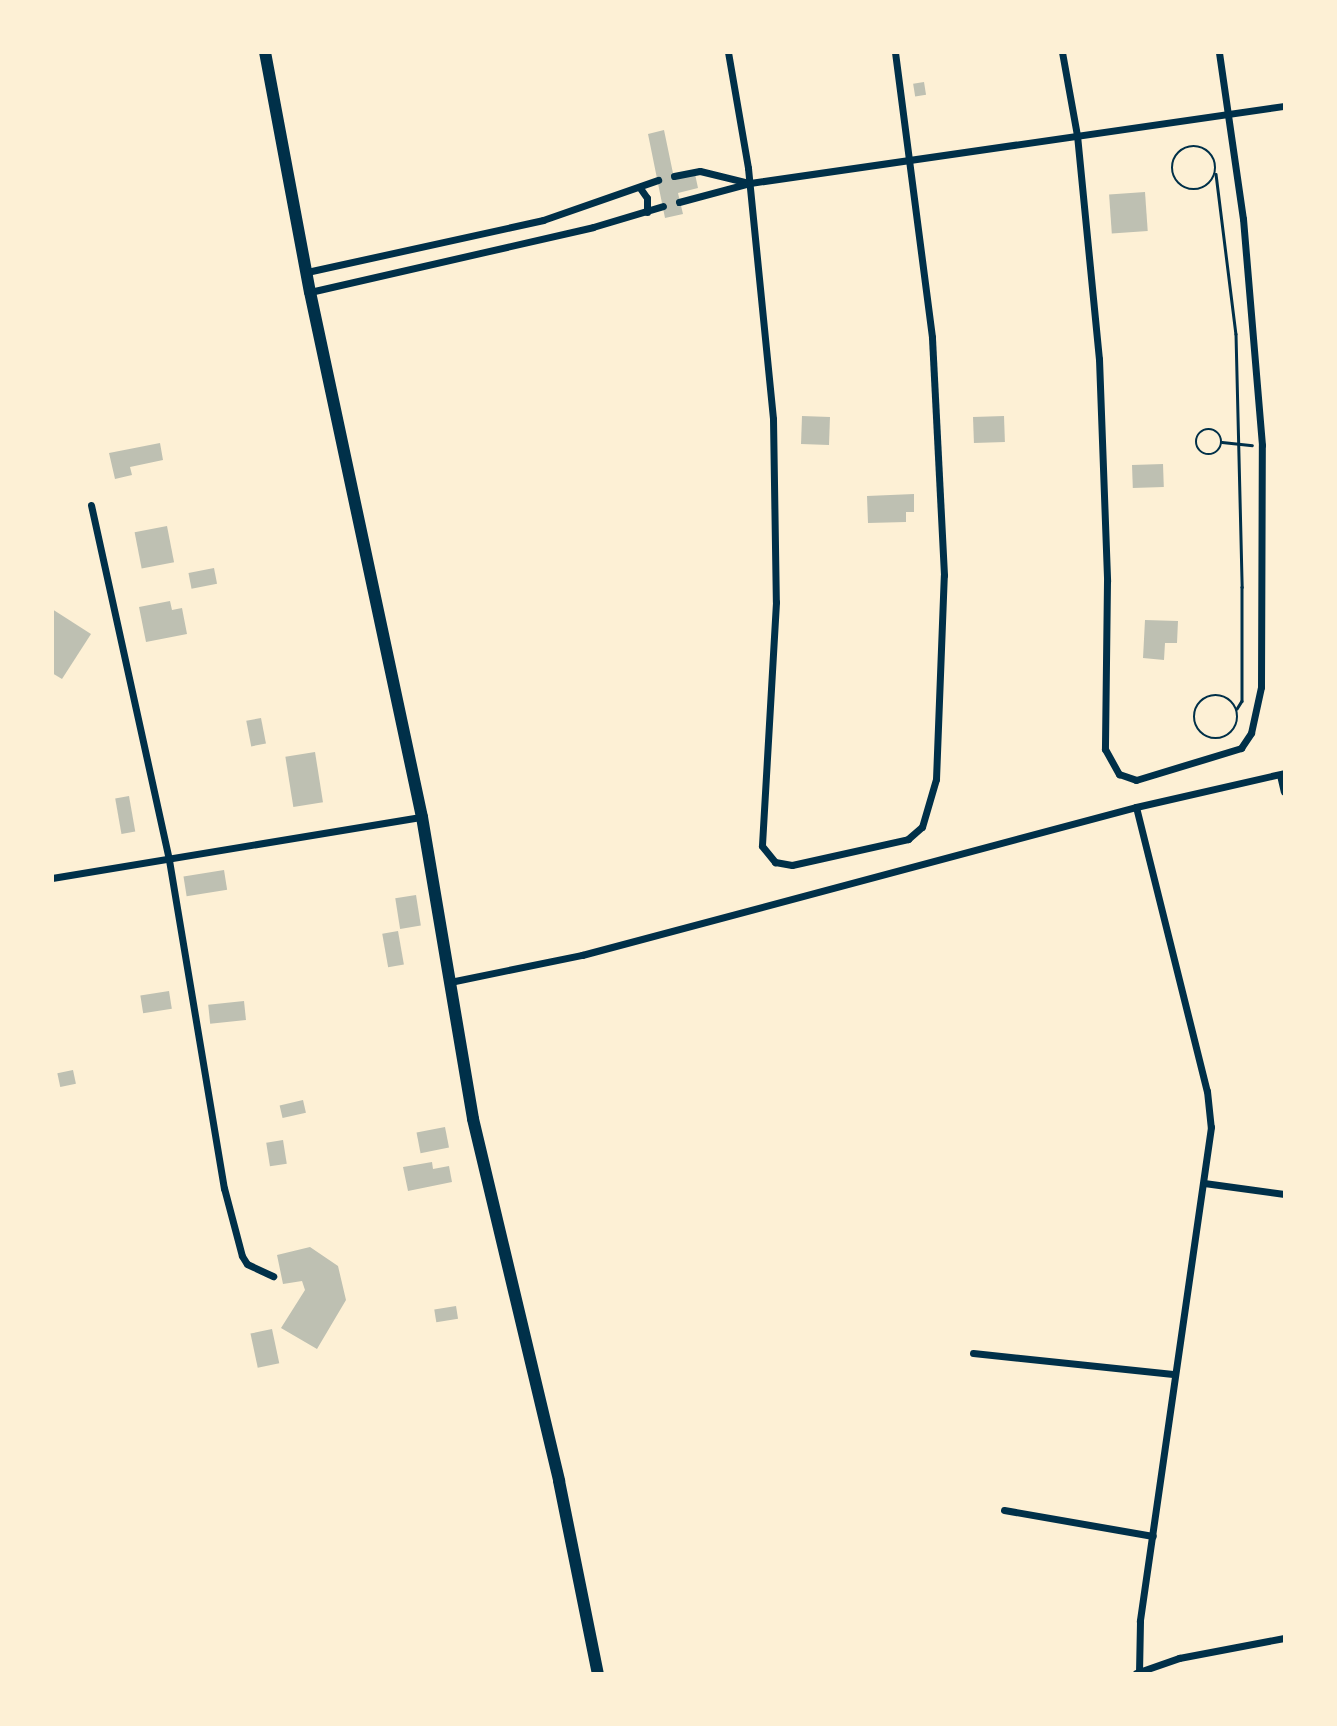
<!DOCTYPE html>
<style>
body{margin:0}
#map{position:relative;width:1337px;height:1726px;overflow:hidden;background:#fdf0d5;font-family:"IBM Plex Sans",sans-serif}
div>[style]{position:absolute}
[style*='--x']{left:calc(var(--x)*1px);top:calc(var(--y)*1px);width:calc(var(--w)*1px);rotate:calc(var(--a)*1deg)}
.building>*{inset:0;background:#bec0b2;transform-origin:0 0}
.path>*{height:2.5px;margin:-1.25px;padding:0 1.25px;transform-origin:1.25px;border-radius:1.25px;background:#003049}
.path>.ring{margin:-1.25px;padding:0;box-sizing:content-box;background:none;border:2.5px solid #003049;border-radius:50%}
.minor>*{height:7px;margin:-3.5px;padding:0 3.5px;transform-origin:3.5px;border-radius:3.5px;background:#003049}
.tertiary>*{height:12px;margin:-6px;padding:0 6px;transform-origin:6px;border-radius:6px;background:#003049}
span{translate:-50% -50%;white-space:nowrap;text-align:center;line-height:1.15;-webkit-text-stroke:5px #fdf0d5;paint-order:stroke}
.frame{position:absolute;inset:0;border:54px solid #fdf0d5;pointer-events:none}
</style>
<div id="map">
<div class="building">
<i style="left:924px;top:82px;width:13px;height:11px;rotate:81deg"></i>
<i style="clip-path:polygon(664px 130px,674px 178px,695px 174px,698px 188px,678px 193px,683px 214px,665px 218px,648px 134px)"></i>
<i style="left:1145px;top:192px;width:39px;height:36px;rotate:86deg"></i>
<i style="left:802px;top:416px;width:28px;height:28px;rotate:2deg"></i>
<i style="left:1004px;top:416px;width:26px;height:31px;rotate:88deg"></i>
<i style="clip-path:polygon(160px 443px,163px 460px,130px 467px,132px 475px,115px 479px,109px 453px)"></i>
<i style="left:1163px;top:464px;width:23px;height:31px;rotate:88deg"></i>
<i style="clip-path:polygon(914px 494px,914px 512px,906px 512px,906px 522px,868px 523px,867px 496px)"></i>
<i style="left:167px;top:526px;width:37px;height:33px;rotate:79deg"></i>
<i style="left:214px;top:568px;width:16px;height:26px;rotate:79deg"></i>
<i style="clip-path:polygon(170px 601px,172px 610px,182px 608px,187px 634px,146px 642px,139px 607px)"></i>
<i style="clip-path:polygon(52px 609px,91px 634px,62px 679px,52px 673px)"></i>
<i style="clip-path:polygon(1145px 620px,1178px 621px,1177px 643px,1165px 643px,1164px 660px,1143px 658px)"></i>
<i style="left:261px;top:718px;width:26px;height:15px;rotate:79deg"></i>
<i style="left:315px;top:752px;width:51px;height:30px;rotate:81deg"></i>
<i style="left:129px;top:796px;width:36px;height:14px;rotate:80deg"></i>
<i style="left:224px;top:870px;width:20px;height:41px;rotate:81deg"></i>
<i style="left:416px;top:895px;width:31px;height:21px;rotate:81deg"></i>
<i style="left:398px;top:931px;width:34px;height:16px;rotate:80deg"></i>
<i style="left:169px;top:991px;width:18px;height:29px;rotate:81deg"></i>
<i style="left:244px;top:1001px;width:19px;height:36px;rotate:84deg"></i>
<i style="left:73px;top:1070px;width:14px;height:16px;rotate:78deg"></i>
<i style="left:303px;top:1100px;width:13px;height:24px;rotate:77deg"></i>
<i style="left:445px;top:1127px;width:21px;height:29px;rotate:79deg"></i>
<i style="left:283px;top:1140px;width:24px;height:17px;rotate:81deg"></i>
<i style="clip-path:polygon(432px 1162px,433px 1169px,449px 1166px,452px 1182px,408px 1191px,403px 1167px)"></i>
<i style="clip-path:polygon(310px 1247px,338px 1266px,346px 1300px,317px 1349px,281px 1328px,305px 1290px,302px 1281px,283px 1284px,277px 1255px)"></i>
<i style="left:456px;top:1306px;width:13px;height:22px;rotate:81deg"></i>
<i style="left:272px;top:1329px;width:35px;height:22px;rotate:78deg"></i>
</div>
<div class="path">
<i class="ring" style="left:1172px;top:146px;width:41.5px;height:41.5px"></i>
<i style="--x:1216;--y:174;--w:161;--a:82.9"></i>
<i style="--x:1236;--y:334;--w:253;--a:88.6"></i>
<i style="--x:1242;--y:587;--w:114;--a:90"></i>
<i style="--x:1242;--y:701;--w:9;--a:122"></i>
<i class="ring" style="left:1196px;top:429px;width:23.5px;height:23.5px"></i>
<i style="--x:1222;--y:442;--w:30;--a:6"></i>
<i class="ring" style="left:1194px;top:695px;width:41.5px;height:41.5px"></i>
</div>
<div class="minor">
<i style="--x:728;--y:52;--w:118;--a:80.2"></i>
<i style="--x:748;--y:168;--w:252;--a:84.3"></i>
<i style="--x:773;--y:419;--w:183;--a:89.1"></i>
<i style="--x:776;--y:602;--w:244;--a:93.3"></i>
<i style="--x:762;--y:846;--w:21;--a:51"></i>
<i style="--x:775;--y:862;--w:17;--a:10"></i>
<i style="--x:792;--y:865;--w:119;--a:-12.6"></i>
<i style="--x:908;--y:839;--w:18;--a:-41"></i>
<i style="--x:922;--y:827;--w:50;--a:-73.7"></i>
<i style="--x:936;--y:779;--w:204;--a:-87.8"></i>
<i style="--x:944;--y:575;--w:238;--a:-92.9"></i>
<i style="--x:932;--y:337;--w:287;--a:-97.4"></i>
<i style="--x:1062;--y:52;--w:84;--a:79.8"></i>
<i style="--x:1077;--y:135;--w:225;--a:84.4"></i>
<i style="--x:1099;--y:359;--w:222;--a:87.9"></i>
<i style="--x:1107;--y:581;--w:168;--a:90.7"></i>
<i style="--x:1105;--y:749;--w:29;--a:61"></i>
<i style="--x:1119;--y:774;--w:18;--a:19"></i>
<i style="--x:1136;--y:780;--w:110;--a:-16.9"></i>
<i style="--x:1241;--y:748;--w:18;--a:-56"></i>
<i style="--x:1251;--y:733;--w:47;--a:-77.7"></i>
<i style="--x:1261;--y:687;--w:242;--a:-89.8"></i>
<i style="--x:1262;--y:445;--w:227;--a:-94.8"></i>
<i style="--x:1243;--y:219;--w:169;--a:-98.2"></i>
<i style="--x:674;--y:176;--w:26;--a:-11"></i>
<i style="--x:700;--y:171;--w:50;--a:13.8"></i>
<i style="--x:640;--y:188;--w:12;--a:55"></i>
<i style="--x:647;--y:198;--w:14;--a:90"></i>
<i style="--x:679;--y:202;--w:73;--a:-15"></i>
<i style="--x:750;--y:183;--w:540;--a:-8.21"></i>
<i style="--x:307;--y:272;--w:242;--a:-12.4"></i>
<i style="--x:543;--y:220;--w:122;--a:-19.2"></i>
<i style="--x:310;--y:292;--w:290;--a:-12.9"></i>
<i style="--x:593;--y:227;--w:73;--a:-16.7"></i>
<i style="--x:91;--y:505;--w:363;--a:77.6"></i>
<i style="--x:169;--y:860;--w:333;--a:80.5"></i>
<i style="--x:224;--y:1188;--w:70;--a:75.2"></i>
<i style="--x:242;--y:1256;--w:9;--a:58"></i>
<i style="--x:247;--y:1264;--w:29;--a:25"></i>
<i style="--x:1280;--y:775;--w:17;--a:77"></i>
<i style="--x:1136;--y:807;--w:293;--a:76"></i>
<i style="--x:1207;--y:1091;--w:36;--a:84"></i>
<i style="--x:1211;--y:1127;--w:499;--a:98.2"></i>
<i style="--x:1140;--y:1621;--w:50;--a:91.1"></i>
<i style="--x:52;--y:878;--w:375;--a:-9.4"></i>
<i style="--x:450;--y:982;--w:135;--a:-11.6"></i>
<i style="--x:582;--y:955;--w:573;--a:-14.96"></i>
<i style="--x:1136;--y:807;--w:152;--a:-12.9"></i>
<i style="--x:1204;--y:1183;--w:81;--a:7.8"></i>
<i style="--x:973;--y:1353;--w:201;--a:6"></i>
<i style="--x:1004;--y:1510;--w:151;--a:9.9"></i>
<i style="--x:1136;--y:1673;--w:46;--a:-19.2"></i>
<i style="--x:1179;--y:1658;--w:107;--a:-10.8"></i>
</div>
<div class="tertiary">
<i style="--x:265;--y:52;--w:244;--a:79.4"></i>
<i style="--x:310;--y:292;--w:537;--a:77.96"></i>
<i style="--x:422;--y:817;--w:306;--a:80.4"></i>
<i style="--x:473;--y:1119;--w:372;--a:76.6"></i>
<i style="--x:559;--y:1481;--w:197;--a:78.6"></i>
</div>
<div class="frame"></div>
</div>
